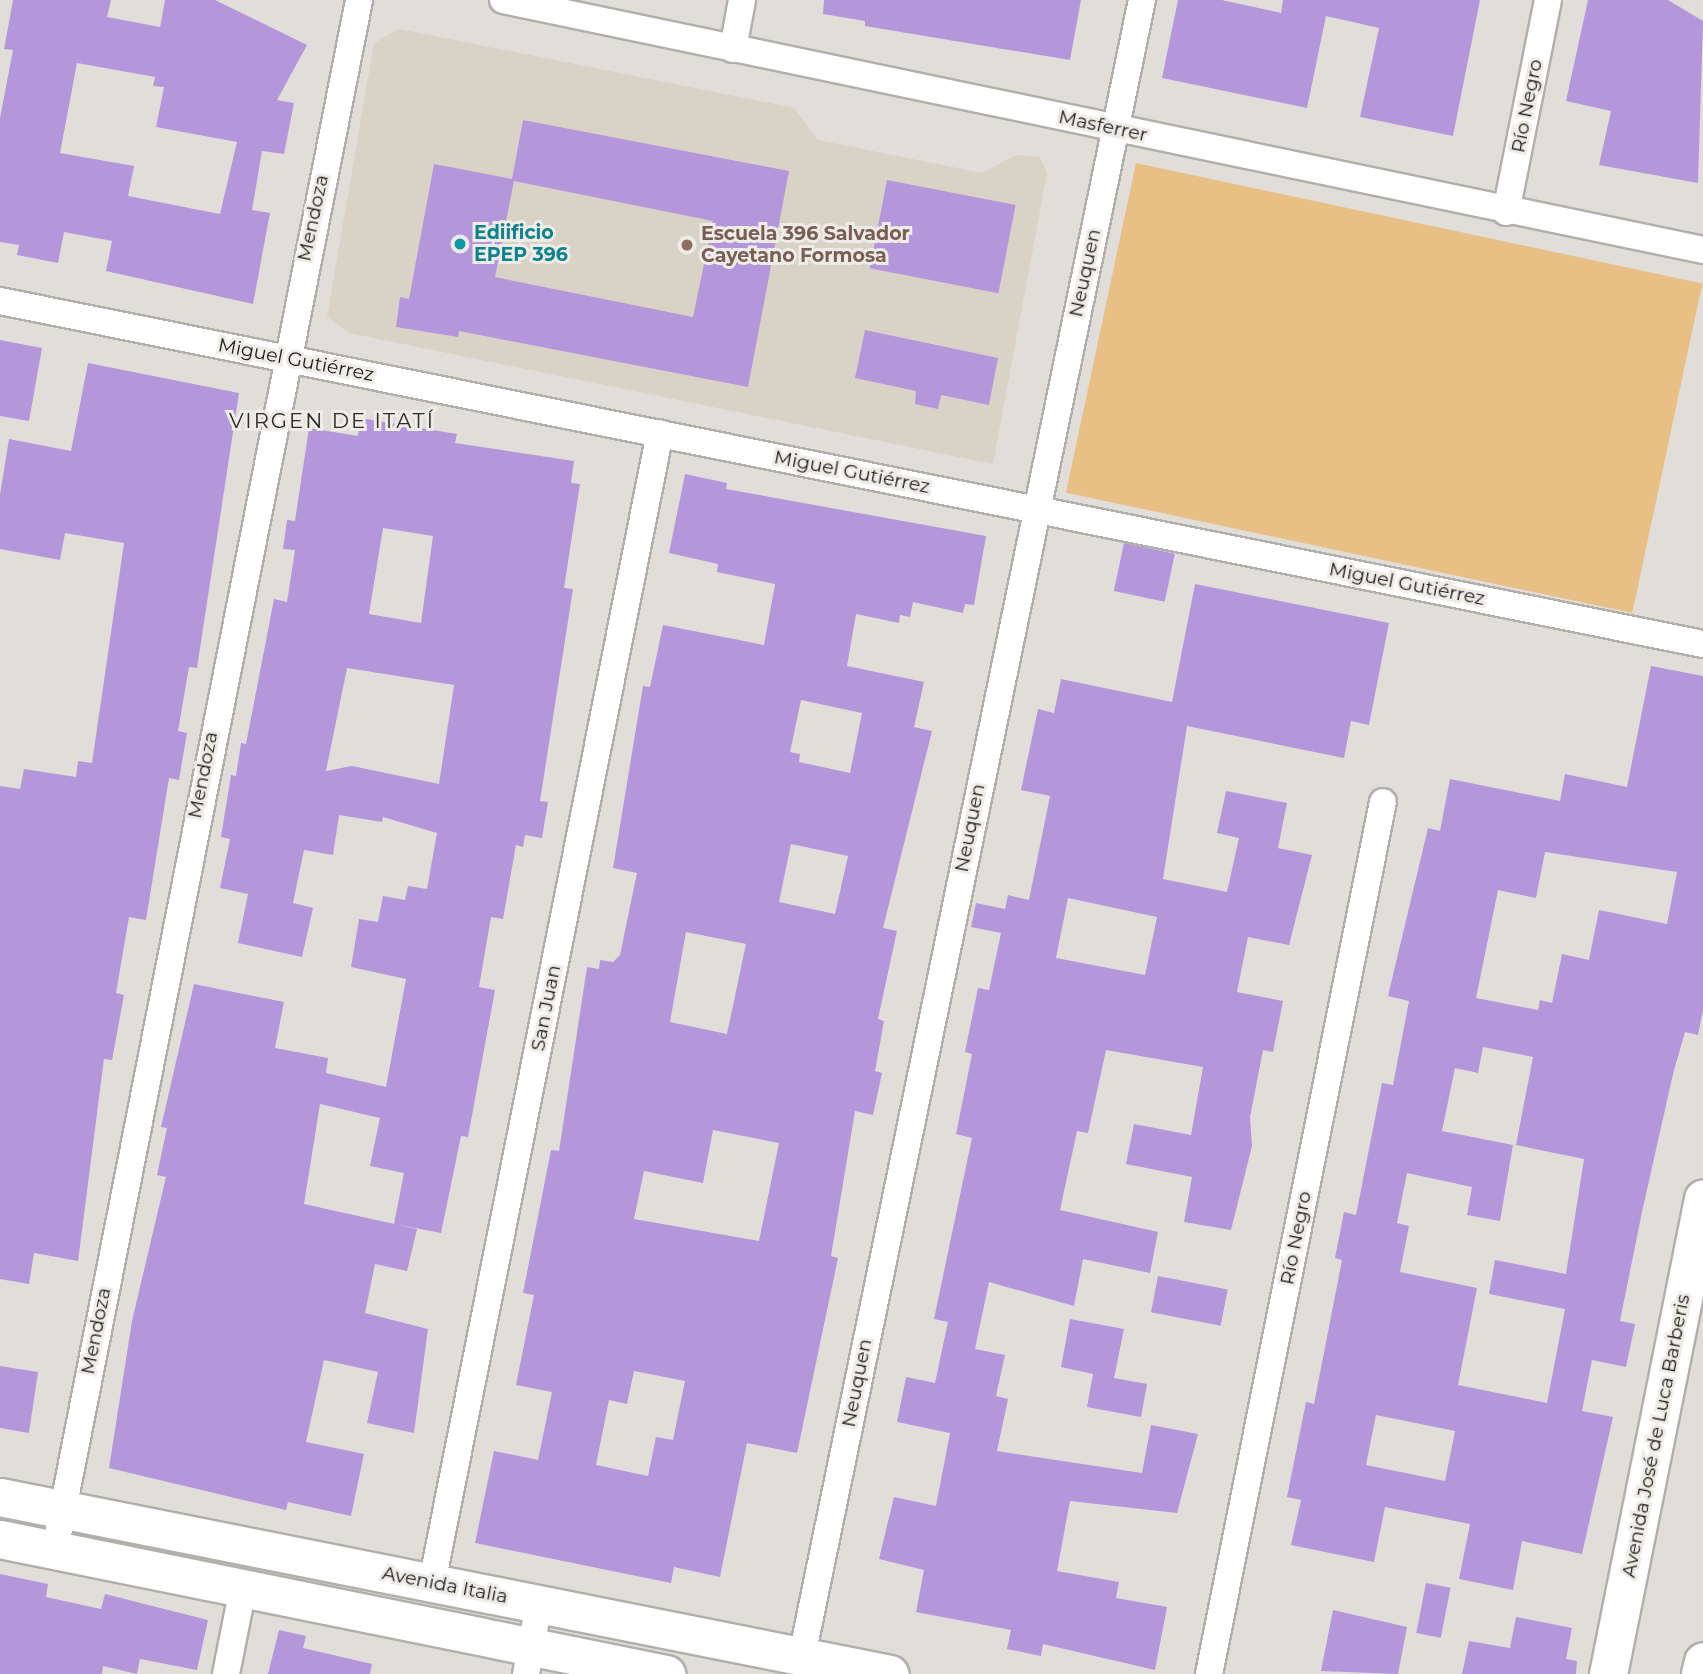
<!DOCTYPE html>
<meta charset="utf-8">
<style>
body{margin:0}
#map{position:relative;width:1703px;height:1674px;overflow:hidden;background:#e1ded9;font-family:Montserrat,sans-serif}
div>[style]{position:absolute}
[style*='--x']{left:calc(var(--x)*1px);top:calc(var(--y)*1px);width:calc(var(--w)*1px);rotate:calc(var(--a)*1deg)}
.built>*{inset:0;background:#d9d2c7}
.green>*{inset:0;background:#e8c086;transform-origin:0 0}
.building>*{inset:0;background:#b497db;transform-origin:0 0}
.roads{filter:drop-shadow(2px 0 #b2afaa) drop-shadow(-2px 0 #b2afaa) drop-shadow(0 2px #b2afaa) drop-shadow(0 -2px #b2afaa)}
.minor>*{height:26px;margin:-13px;padding:0 13px;transform-origin:13px;border-radius:13px;background:#fff}
.secondary>*{height:37px;margin:-18.5px;padding:0 18.5px;transform-origin:18.5px;border-radius:18.5px;background:#fff}
.dots>*{width:19px;height:19px;translate:-50% -50%;box-sizing:border-box;border:4px solid #efebe7;border-radius:50%}
span{translate:-50% -50%;white-space:nowrap;text-align:center;line-height:1.15;-webkit-text-stroke:6px #efebe7;paint-order:stroke}
.street-label{font-size:19px;color:#1c1b19}
.culture-label{font-size:19px;color:#0d838f;font-weight:700}
.left{translate:0 -50%;text-align:left}
.education-label{font-size:19px;color:#785e54;font-weight:700}
.neighbourhood-label{font-size:21px;color:#2e2c28;letter-spacing:2px}
</style>
<div id="map">
<div class="built">
<i style="clip-path:polygon(399px 29px,794px 108px,818px 140px,982px 173px,1016px 155px,1040px 157px,1047px 173px,993px 464px,349px 333px,327px 317px,374px 43px)"></i>
</div>
<div class="green">
<i style="left:1136px;top:163px;width:579px;height:337px;rotate:12deg"></i>
</div>
<div class="building">
<i style="clip-path:polygon(evenodd,13px 0,111px 0,107px 17px,160px 27px,165px 0,215px 0,307px 45px,277px 100px,294px 103px,284px 154px,262px 151px,252px 210px,270px 213px,253px 304px,106px 271px,112px 241px,64px 232px,58px 263px,17px 255px,19px 245px,0 242px,0 118px,13px 50px,4px 49px,13px 0,77px 63px,155px 77px,153px 86px,164px 87px,156px 127px,237px 142px,220px 214px,128px 196px,134px 166px,60px 153px,77px 63px)"></i>
<i style="clip-path:polygon(824px 0,1081px 0,1070px 60px,865px 26px,865px 21px,823px 14px)"></i>
<i style="clip-path:polygon(1178px 0,1222px 0,1281px 13px,1283px 0,1480px 0,1453px 136px,1360px 117px,1379px 28px,1326px 16px,1307px 108px,1162px 78px)"></i>
<i style="clip-path:polygon(1588px 0,1668px 0,1703px 21px,1698px 183px,1599px 165px,1611px 111px,1566px 101px)"></i>
<i style="clip-path:polygon(evenodd,523px 120px,789px 171px,748px 387px,459px 331px,458px 337px,396px 327px,400px 297px,409px 299px,434px 164px,512px 179px,523px 120px,514px 181px,713px 221px,693px 317px,495px 277px,514px 181px)"></i>
<i style="left:887px;top:180px;width:131px;height:90px;rotate:11deg"></i>
<i style="clip-path:polygon(865px 330px,998px 358px,989px 405px,941px 395px,938px 409px,915px 404px,916px 391px,855px 378px)"></i>
<i style="clip-path:polygon(0 340px,42px 348px,29px 421px,0 416px)"></i>
<i style="clip-path:polygon(88px 363px,239px 393px,197px 668px,189px 667px,178px 731px,187px 733px,179px 780px,169px 778px,146px 920px,129px 917px,116px 993px,124px 995px,112px 1060px,104px 1059px,78px 1261px,34px 1253px,29px 1284px,0 1279px,0 786px,20px 789px,24px 769px,76px 777px,78px 761px,92px 763px,124px 543px,65px 533px,60px 560px,0 549px,0 495px,9px 439px,71px 451px)"></i>
<i style="clip-path:polygon(evenodd,360px 418px,457px 434px,455px 443px,574px 461px,571px 483px,580px 484px,564px 588px,573px 589px,540px 801px,548px 802px,542px 838px,525px 835px,523px 847px,516px 845px,503px 919px,491px 917px,479px 987px,495px 990px,468px 1137px,461px 1136px,441px 1233px,394px 1224px,404px 1173px,370px 1166px,380px 1118px,320px 1104px,304px 1204px,417px 1229px,407px 1271px,375px 1264px,365px 1313px,428px 1329px,414px 1433px,367px 1423px,378px 1372px,324px 1360px,306px 1442px,364px 1454px,351px 1516px,288px 1502px,286px 1510px,109px 1468px,132px 1321px,166px 1177px,157px 1175px,167px 1128px,161px 1127px,194px 984px,284px 1002px,275px 1048px,328px 1058px,326px 1073px,386px 1087px,406px 979px,351px 967px,359px 919px,378px 922px,383px 896px,405px 900px,408px 886px,427px 889px,437px 833px,383px 817px,382px 822px,339px 815px,333px 855px,304px 850px,293px 903px,313px 908px,302px 957px,238px 943px,248px 894px,220px 888px,230px 839px,221px 837px,231px 775px,236px 776px,241px 743px,246px 744px,274px 599px,287px 602px,295px 550px,283px 549px,287px 520px,295px 521px,309px 428px,358px 436px,360px 418px,383px 528px,433px 536px,421px 623px,369px 614px,383px 528px,360px 418px,347px 668px,454px 685px,439px 784px,352px 766px,326px 771px,347px 668px)"></i>
<i style="clip-path:polygon(evenodd,685px 474px,727px 483px,726px 489px,986px 536px,974px 605px,965px 604px,963px 613px,913px 602px,910px 617px,900px 615px,899px 623px,856px 614px,847px 666px,924px 682px,914px 727px,932px 731px,883px 928px,897px 931px,878px 1019px,884px 1021px,875px 1071px,882px 1073px,873px 1115px,855px 1111px,831px 1256px,838px 1258px,797px 1453px,747px 1443px,720px 1577px,674px 1567px,671px 1583px,475px 1543px,494px 1451px,538px 1460px,552px 1392px,516px 1385px,534px 1295px,523px 1293px,551px 1150px,559px 1151px,587px 967px,599px 969px,600px 960px,613px 962px,620px 955px,637px 873px,613px 868px,643px 686px,650px 687px,663px 625px,764px 645px,775px 584px,717px 572px,718px 564px,669px 553px,685px 474px,801px 700px,862px 713px,850px 773px,799px 762px,800px 754px,790px 752px,801px 700px,685px 474px,791px 844px,848px 856px,835px 914px,779px 902px,791px 844px,685px 474px,686px 932px,746px 944px,727px 1034px,670px 1022px,686px 932px,685px 474px,713px 1130px,779px 1143px,759px 1241px,634px 1219px,644px 1171px,703px 1183px,713px 1130px,685px 474px,634px 1371px,685px 1381px,673px 1440px,656px 1437px,648px 1476px,596px 1465px,609px 1400px,627px 1404px,634px 1371px)"></i>
<i style="left:1124px;top:543px;width:52px;height:49px;rotate:12deg"></i>
<i style="clip-path:polygon(evenodd,1195px 584px,1389px 623px,1369px 725px,1351px 721px,1344px 758px,1187px 726px,1163px 879px,1227px 892px,1239px 838px,1217px 833px,1226px 791px,1287px 803px,1278px 848px,1312px 855px,1289px 945px,1248px 937px,1237px 992px,1283px 1001px,1273px 1052px,1263px 1050px,1250px 1117px,1252px 1146px,1231px 1230px,1184px 1222px,1192px 1177px,1126px 1164px,1134px 1124px,1191px 1135px,1203px 1067px,1106px 1050px,1088px 1133px,1077px 1131px,1060px 1210px,1158px 1232px,1150px 1273px,1083px 1259px,1074px 1306px,989px 1282px,975px 1349px,1005px 1355px,996px 1396px,1008px 1399px,997px 1451px,1142px 1473px,1151px 1425px,1198px 1434px,1177px 1513px,1070px 1501px,1057px 1571px,1119px 1582px,1116px 1598px,1167px 1607px,1155px 1670px,1043px 1644px,1041px 1656px,1007px 1649px,1011px 1630px,916px 1612px,924px 1570px,879px 1559px,894px 1497px,936px 1506px,950px 1433px,897px 1422px,906px 1377px,935px 1383px,948px 1322px,934px 1319px,972px 1138px,956px 1134px,972px 1054px,965px 1052px,978px 988px,989px 990px,1001px 933px,971px 927px,976px 903px,1005px 909px,1008px 895px,1029px 900px,1050px 796px,1021px 790px,1038px 709px,1054px 713px,1061px 679px,1172px 702px,1195px 584px,1068px 898px,1157px 917px,1145px 975px,1056px 958px,1068px 898px)"></i>
<i style="clip-path:polygon(evenodd,1651px 666px,1703px 676px,1703px 1010px,1698px 1035px,1685px 1032px,1673px 1074px,1642px 1212px,1620px 1321px,1635px 1324px,1626px 1367px,1592px 1360px,1582px 1411px,1613px 1417px,1582px 1554px,1522px 1541px,1513px 1590px,1459px 1579px,1470px 1524px,1385px 1507px,1374px 1562px,1291px 1545px,1301px 1500px,1287px 1497px,1306px 1402px,1314px 1404px,1342px 1260px,1335px 1258px,1344px 1212px,1356px 1215px,1382px 1083px,1393px 1085px,1409px 1001px,1388px 996px,1428px 828px,1440px 831px,1450px 779px,1560px 801px,1565px 774px,1627px 787px,1651px 666px,1545px 852px,1677px 872px,1667px 924px,1599px 910px,1589px 960px,1562px 954px,1552px 1003px,1540px 1000px,1538px 1010px,1476px 998px,1498px 890px,1536px 898px,1545px 852px,1651px 666px,1483px 1047px,1533px 1057px,1516px 1145px,1584px 1159px,1566px 1274px,1495px 1260px,1489px 1294px,1565px 1309px,1547px 1403px,1458px 1385px,1477px 1288px,1400px 1272px,1409px 1226px,1397px 1223px,1407px 1173px,1472px 1187px,1467px 1215px,1500px 1221px,1513px 1145px,1442px 1131px,1455px 1068px,1478px 1073px,1483px 1047px,1651px 666px,1376px 1415px,1455px 1431px,1445px 1481px,1366px 1465px,1376px 1415px)"></i>
<i style="left:1158px;top:1276px;width:71px;height:37px;rotate:11deg"></i>
<i style="clip-path:polygon(1070px 1319px,1124px 1329px,1114px 1378px,1147px 1384px,1141px 1417px,1087px 1407px,1093px 1374px,1061px 1367px)"></i>
<i style="clip-path:polygon(0 1366px,38px 1372px,29px 1433px,0 1428px)"></i>
<i style="clip-path:polygon(0 1574px,48px 1584px,46px 1597px,101px 1609px,105px 1594px,208px 1620px,197px 1670px,140px 1659px,137px 1674px,103px 1666px,102px 1674px,0 1674px)"></i>
<i style="left:1426px;top:1583px;width:25px;height:51px;rotate:11deg"></i>
<i style="clip-path:polygon(1333px 1610px,1407px 1627px,1398px 1674px,1321px 1671px)"></i>
<i style="clip-path:polygon(1516px 1617px,1572px 1628px,1566px 1659px,1577px 1661px,1576px 1674px,1462px 1674px,1469px 1641px,1510px 1648px)"></i>
<i style="clip-path:polygon(279px 1630px,306px 1636px,303px 1648px,372px 1664px,370px 1674px,268px 1674px)"></i>
</div>
<div class="roads">
<div class="minor">
<i style="--x:503;--y:0;--w:1226;--a:11.77"></i>
<i style="--x:733;--y:49;--w:50;--a:-79.6"></i>
<i style="--x:1506;--y:212;--w:216;--a:-78.8"></i>
<i style="--x:0;--y:301;--w:1737;--a:11.39"></i>
<i style="--x:55;--y:1550;--w:1580;--a:-78.9"></i>
<i style="--x:432;--y:1583;--w:1172;--a:-78.79"></i>
<i style="--x:802;--y:1656;--w:1691;--a:-78.4"></i>
<i style="--x:226;--y:1674;--w:88;--a:-78.8"></i>
<i style="--x:526;--y:1674;--w:71;--a:-79.5"></i>
<i style="--x:1209;--y:1674;--w:889;--a:-78.72"></i>
</div>
<div class="secondary">
<i style="--x:0;--y:1497;--w:907;--a:11.25"></i>
<i style="--x:0;--y:1539;--w:680;--a:11.46"></i>
<i style="--x:1608;--y:1674;--w:485;--a:-78.7"></i>
<i style="--x:1700;--y:1674;--w:13;--a:-77"></i>
</div>
</div>
<div class="dots">
<i style="left:460px;top:244px;background:#0f9aa8"></i>
<i style="left:687px;top:245px;background:#8d6e63"></i>
</div>
<div class="street-label">
<span style="left:1527px;top:106px;rotate:-79deg">Río Negro</span>
<span style="left:1103px;top:126px;rotate:12deg">Masferrer</span>
<span style="left:313px;top:218px;rotate:-78deg">Mendoza</span>
<span style="left:1085px;top:273px;rotate:-78deg">Neuquen</span>
<span style="left:296px;top:360px;rotate:11deg">Miguel Gutiérrez</span>
<span style="left:852px;top:472px;rotate:11deg">Miguel Gutiérrez</span>
<span style="left:1407px;top:584px;rotate:11deg">Miguel Gutiérrez</span>
<span style="left:203px;top:775px;rotate:-79deg">Mendoza</span>
<span style="left:970px;top:828px;rotate:-79deg">Neuquen</span>
<span style="left:546px;top:1008px;rotate:-79deg">San Juan</span>
<span style="left:1296px;top:1238px;rotate:-79deg">Río Negro</span>
<span style="left:96px;top:1331px;rotate:-79deg">Mendoza</span>
<span style="left:857px;top:1383px;rotate:-79deg">Neuquen</span>
<span style="left:1656px;top:1436px;rotate:-79deg">Avenida José de Luca Barberis</span>
<span style="left:445px;top:1585px;rotate:11deg">Avenida Italia</span>
</div>
<div class="culture-label">
<span class="left" style="left:474px;top:244px">Ediificio<br>EPEP 396</span>
</div>
<div class="education-label">
<span class="left" style="left:701px;top:245px">Escuela 396 Salvador<br>Cayetano Formosa</span>
</div>
<div class="neighbourhood-label">
<span style="left:332px;top:421px">VIRGEN DE ITATÍ</span>
</div>
</div>
